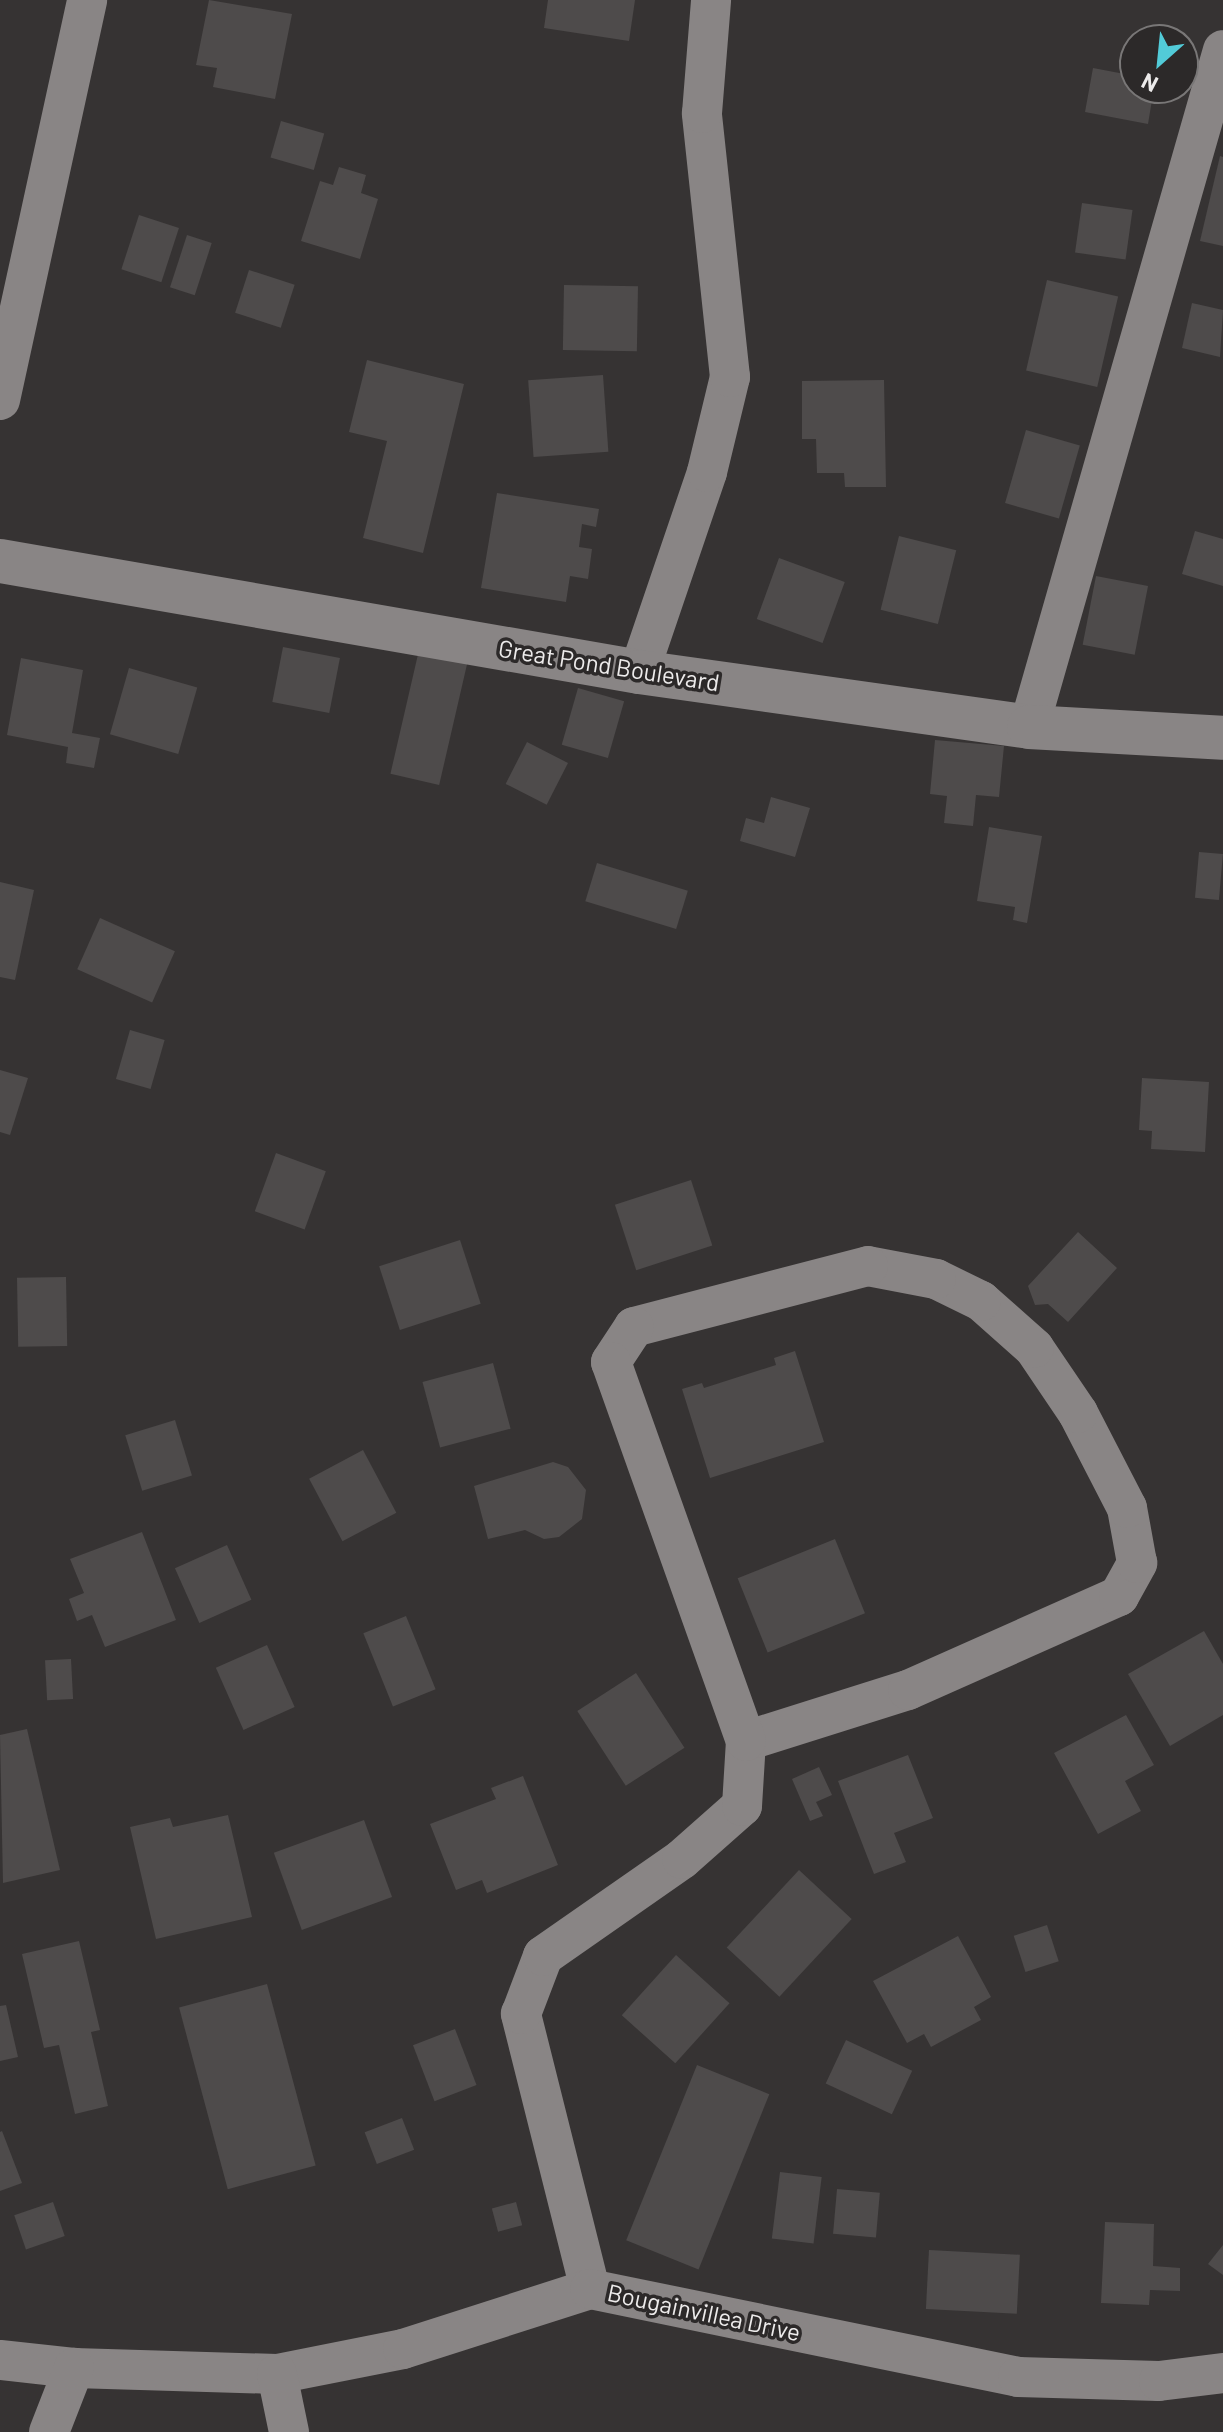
<!DOCTYPE html>
<style>
body{margin:0}
#map{position:relative;width:1223px;height:2432px;overflow:hidden;background:#363333;font-family:Barlow,sans-serif}
div>[style]{position:absolute}
[style*='--x']{left:calc(var(--x)*1px);top:calc(var(--y)*1px);width:calc(var(--w)*1px);rotate:calc(var(--a)*1deg)}
.building>*{inset:0;background:#4e4b4b;transform-origin:0 0}
.street>*{height:40px;margin:-20px;padding:0 20px;transform-origin:20px;border-radius:20px;background:#898585}
.secondary>*{height:44px;margin:-22px;padding:0 22px;transform-origin:22px;border-radius:22px;background:#898585}
span{translate:-50% -50%;white-space:nowrap;text-align:center;line-height:1.15;-webkit-text-stroke:7px #2c2929;paint-order:stroke}
.street-label{font-size:24px;color:#edebeb}
.north{position:absolute;left:1119px;top:24px;width:80px;height:80px;box-sizing:border-box;background:#2c2929;border:2px solid #797777;border-radius:50%;rotate:207deg;font-size:22px;font-weight:700;line-height:32px;text-align:center;color:#edebeb}
.north::after{content:'';display:block;margin:auto;width:28px;height:36px;background:#52cbd8;clip-path:polygon(50% 0,100% 100%,50% 72%,0 100%)}
</style>
<div id="map">
<div class="building">
<i style="clip-path:polygon(209px 0,292px 14px,275px 99px,213px 87px,217px 68px,196px 65px)"></i>
<i style="clip-path:polygon(548px 0,635px 0,629px 41px,544px 28px)"></i>
<i style="clip-path:polygon(1093px 68px,1135px 76px,1135px 88px,1154px 88px,1148px 124px,1085px 112px)"></i>
<i style="left:281px;top:121px;width:45px;height:38px;rotate:16deg"></i>
<i style="clip-path:polygon(1220px 156px,1223px 157px,1223px 246px,1200px 241px)"></i>
<i style="clip-path:polygon(339px 167px,366px 175px,361px 193px,378px 199px,360px 259px,301px 241px,320px 181px,333px 185px)"></i>
<i style="left:1082px;top:203px;width:51px;height:50px;rotate:8deg"></i>
<i style="left:139px;top:215px;width:42px;height:57px;rotate:18deg"></i>
<i style="left:187px;top:235px;width:26px;height:55px;rotate:18deg"></i>
<i style="left:249px;top:270px;width:48px;height:45px;rotate:18deg"></i>
<i style="left:1047px;top:280px;width:73px;height:93px;rotate:13deg"></i>
<i style="left:564px;top:285px;width:74px;height:65px;rotate:1deg"></i>
<i style="clip-path:polygon(1192px 303px,1223px 310px,1220px 357px,1182px 348px)"></i>
<i style="clip-path:polygon(367px 360px,464px 384px,423px 553px,363px 538px,387px 441px,349px 432px)"></i>
<i style="left:603px;top:375px;width:77px;height:75px;rotate:86deg"></i>
<i style="clip-path:polygon(884px 380px,886px 487px,845px 487px,844px 473px,817px 473px,816px 439px,802px 439px,802px 381px)"></i>
<i style="left:1026px;top:430px;width:56px;height:76px;rotate:16deg"></i>
<i style="clip-path:polygon(497px 493px,599px 509px,596px 527px,582px 524px,579px 547px,592px 549px,588px 579px,570px 576px,566px 602px,481px 588px)"></i>
<i style="clip-path:polygon(1195px 531px,1223px 539px,1223px 586px,1182px 574px)"></i>
<i style="left:899px;top:536px;width:59px;height:76px;rotate:14deg"></i>
<i style="left:779px;top:558px;width:70px;height:65px;rotate:20deg"></i>
<i style="left:1096px;top:576px;width:53px;height:70px;rotate:11deg"></i>
<i style="left:283px;top:647px;width:58px;height:56px;rotate:11deg"></i>
<i style="left:419px;top:650px;width:50px;height:127px;rotate:13deg"></i>
<i style="clip-path:polygon(21px 658px,83px 670px,72px 733px,100px 738px,94px 768px,66px 763px,68px 747px,7px 735px)"></i>
<i style="left:129px;top:668px;width:71px;height:69px;rotate:16deg"></i>
<i style="left:578px;top:688px;width:48px;height:59px;rotate:16deg"></i>
<i style="clip-path:polygon(935px 740px,1004px 746px,999px 797px,976px 795px,973px 826px,944px 823px,947px 796px,930px 794px)"></i>
<i style="left:527px;top:742px;width:46px;height:47px;rotate:27deg"></i>
<i style="clip-path:polygon(771px 797px,810px 808px,795px 857px,740px 841px,746px 818px,764px 823px)"></i>
<i style="clip-path:polygon(989px 827px,1042px 836px,1027px 923px,1013px 920px,1015px 907px,977px 901px)"></i>
<i style="left:1199px;top:852px;width:24px;height:46px;rotate:5deg"></i>
<i style="left:597px;top:863px;width:95px;height:40px;rotate:17deg"></i>
<i style="clip-path:polygon(0 882px,34px 890px,15px 980px,0 977px)"></i>
<i style="left:100px;top:918px;width:82px;height:56px;rotate:24deg"></i>
<i style="left:130px;top:1030px;width:36px;height:51px;rotate:16deg"></i>
<i style="clip-path:polygon(0 1070px,28px 1078px,10px 1135px,0 1132px)"></i>
<i style="clip-path:polygon(1142px 1078px,1209px 1082px,1205px 1152px,1151px 1149px,1152px 1131px,1139px 1130px)"></i>
<i style="left:276px;top:1153px;width:53px;height:62px;rotate:20deg"></i>
<i style="left:691px;top:1180px;width:69px;height:80px;rotate:72deg"></i>
<i style="clip-path:polygon(1078px 1232px,1117px 1268px,1068px 1322px,1048px 1304px,1035px 1305px,1028px 1286px)"></i>
<i style="left:460px;top:1240px;width:67px;height:85px;rotate:72deg"></i>
<i style="left:66px;top:1277px;width:69px;height:49px;rotate:89deg"></i>
<i style="clip-path:polygon(795px 1351px,824px 1442px,710px 1478px,682px 1389px,702px 1383px,704px 1388px,776px 1365px,774px 1358px)"></i>
<i style="left:493px;top:1363px;width:68px;height:73px;rotate:75deg"></i>
<i style="left:175px;top:1420px;width:58px;height:52px;rotate:73deg"></i>
<i style="left:363px;top:1450px;width:71px;height:61px;rotate:62deg"></i>
<i style="clip-path:polygon(553px 1462px,568px 1467px,586px 1490px,582px 1519px,559px 1537px,544px 1539px,525px 1530px,488px 1539px,474px 1486px)"></i>
<i style="clip-path:polygon(142px 1532px,176px 1620px,105px 1647px,92px 1615px,77px 1621px,69px 1599px,84px 1593px,70px 1559px)"></i>
<i style="left:835px;top:1539px;width:80px;height:105px;rotate:68deg"></i>
<i style="left:227px;top:1545px;width:60px;height:57px;rotate:66deg"></i>
<i style="left:406px;top:1616px;width:79px;height:46px;rotate:68deg"></i>
<i style="clip-path:polygon(1204px 1631px,1223px 1664px,1223px 1715px,1170px 1746px,1128px 1674px)"></i>
<i style="left:267px;top:1645px;width:68px;height:56px;rotate:66deg"></i>
<i style="left:71px;top:1659px;width:40px;height:26px;rotate:87deg"></i>
<i style="left:636px;top:1673px;width:89px;height:70px;rotate:57deg"></i>
<i style="clip-path:polygon(1126px 1715px,1154px 1765px,1125px 1781px,1141px 1811px,1098px 1834px,1054px 1753px)"></i>
<i style="clip-path:polygon(27px 1729px,60px 1870px,3px 1883px,0 1735px)"></i>
<i style="clip-path:polygon(908px 1755px,933px 1818px,894px 1833px,906px 1862px,874px 1874px,838px 1781px)"></i>
<i style="clip-path:polygon(819px 1767px,832px 1795px,816px 1802px,823px 1816px,810px 1821px,792px 1779px)"></i>
<i style="clip-path:polygon(523px 1776px,558px 1865px,487px 1893px,482px 1880px,456px 1890px,430px 1824px,496px 1799px,491px 1788px)"></i>
<i style="clip-path:polygon(228px 1815px,252px 1917px,156px 1939px,130px 1827px,170px 1818px,173px 1827px)"></i>
<i style="left:364px;top:1820px;width:82px;height:96px;rotate:70deg"></i>
<i style="left:799px;top:1870px;width:72px;height:106px;rotate:43deg"></i>
<i style="left:1047px;top:1925px;width:38px;height:35px;rotate:72deg"></i>
<i style="clip-path:polygon(958px 1936px,991px 1997px,974px 2007px,981px 2020px,931px 2047px,924px 2034px,907px 2043px,873px 1981px)"></i>
<i style="clip-path:polygon(79px 1941px,100px 2030px,91px 2032px,108px 2106px,75px 2114px,59px 2045px,44px 2048px,22px 1954px)"></i>
<i style="left:676px;top:1955px;width:72px;height:81px;rotate:42deg"></i>
<i style="left:267px;top:1984px;width:188px;height:91px;rotate:75deg"></i>
<i style="clip-path:polygon(6px 2005px,18px 2057px,0 2061px,0 2006px)"></i>
<i style="left:455px;top:2029px;width:60px;height:45px;rotate:69deg"></i>
<i style="left:846px;top:2040px;width:73px;height:48px;rotate:25deg"></i>
<i style="left:697px;top:2065px;width:78px;height:189px;rotate:22deg"></i>
<i style="left:402px;top:2118px;width:34px;height:40px;rotate:69deg"></i>
<i style="clip-path:polygon(2px 2131px,22px 2183px,0 2191px,0 2132px)"></i>
<i style="left:780px;top:2172px;width:42px;height:67px;rotate:7deg"></i>
<i style="left:837px;top:2189px;width:43px;height:45px;rotate:5deg"></i>
<i style="left:53px;top:2202px;width:36px;height:41px;rotate:71deg"></i>
<i style="left:516px;top:2202px;width:24px;height:25px;rotate:75deg"></i>
<i style="clip-path:polygon(1105px 2222px,1154px 2224px,1153px 2266px,1180px 2268px,1180px 2291px,1150px 2290px,1149px 2305px,1101px 2303px)"></i>
<i style="clip-path:polygon(1223px 2245px,1223px 2275px,1208px 2264px)"></i>
<i style="left:929px;top:2250px;width:91px;height:59px;rotate:3deg"></i>
</div>
<div class="street">
<i style="--x:0;--y:400;--w:409;--a:-77.7"></i>
<i style="--x:639;--y:672;--w:211;--a:-71.2"></i>
<i style="--x:707;--y:472;--w:98;--a:-76.4"></i>
<i style="--x:730;--y:377;--w:265;--a:-96.1"></i>
<i style="--x:702;--y:113;--w:113;--a:-85.4"></i>
<i style="--x:1029;--y:727;--w:704;--a:-74.01"></i>
<i style="--x:590;--y:2289;--w:284;--a:-104.1"></i>
<i style="--x:521;--y:2014;--w:62;--a:-69.2"></i>
<i style="--x:543;--y:1956;--w:169;--a:-34.9"></i>
<i style="--x:682;--y:1859;--w:80;--a:-41.5"></i>
<i style="--x:742;--y:1806;--w:65;--a:-86.5"></i>
<i style="--x:746;--y:1741;--w:170;--a:-17.5"></i>
<i style="--x:908;--y:1690;--w:231;--a:-24"></i>
<i style="--x:1119;--y:1596;--w:38;--a:-61"></i>
<i style="--x:1137;--y:1563;--w:56;--a:-100.3"></i>
<i style="--x:1127;--y:1508;--w:107;--a:-117.3"></i>
<i style="--x:1078;--y:1413;--w:78;--a:-124.1"></i>
<i style="--x:1034;--y:1348;--w:71;--a:-138.4"></i>
<i style="--x:981;--y:1301;--w:50;--a:-153.9"></i>
<i style="--x:936;--y:1279;--w:69;--a:-169.2"></i>
<i style="--x:868;--y:1266;--w:242;--a:165.4"></i>
<i style="--x:634;--y:1327;--w:42;--a:123.3"></i>
<i style="--x:611;--y:1362;--w:402;--a:70.4"></i>
<i style="--x:0;--y:2360;--w:74;--a:6.2"></i>
<i style="--x:74;--y:2368;--w:203;--a:1.7"></i>
<i style="--x:277;--y:2374;--w:128;--a:-11.2"></i>
<i style="--x:403;--y:2349;--w:196;--a:-17.8"></i>
<i style="--x:590;--y:2289;--w:437;--a:11.6"></i>
<i style="--x:1018;--y:2377;--w:141;--a:1.6"></i>
<i style="--x:1159;--y:2381;--w:64;--a:-7.1"></i>
<i style="--x:277;--y:2374;--w:59;--a:78.3"></i>
<i style="--x:49;--y:2432;--w:69;--a:-68.7"></i>
</div>
<div class="secondary">
<i style="--x:0;--y:561;--w:649;--a:9.85"></i>
<i style="--x:639;--y:672;--w:394;--a:8"></i>
<i style="--x:1029;--y:727;--w:194;--a:3.2"></i>
</div>
<div class="street-label">
<span style="left:609px;top:665px;rotate:9deg">Great Pond Boulevard</span>
<span style="left:704px;top:2312px;rotate:12deg">Bougainvillea Drive</span>
</div>
<div class="north">N</div>
</div>
